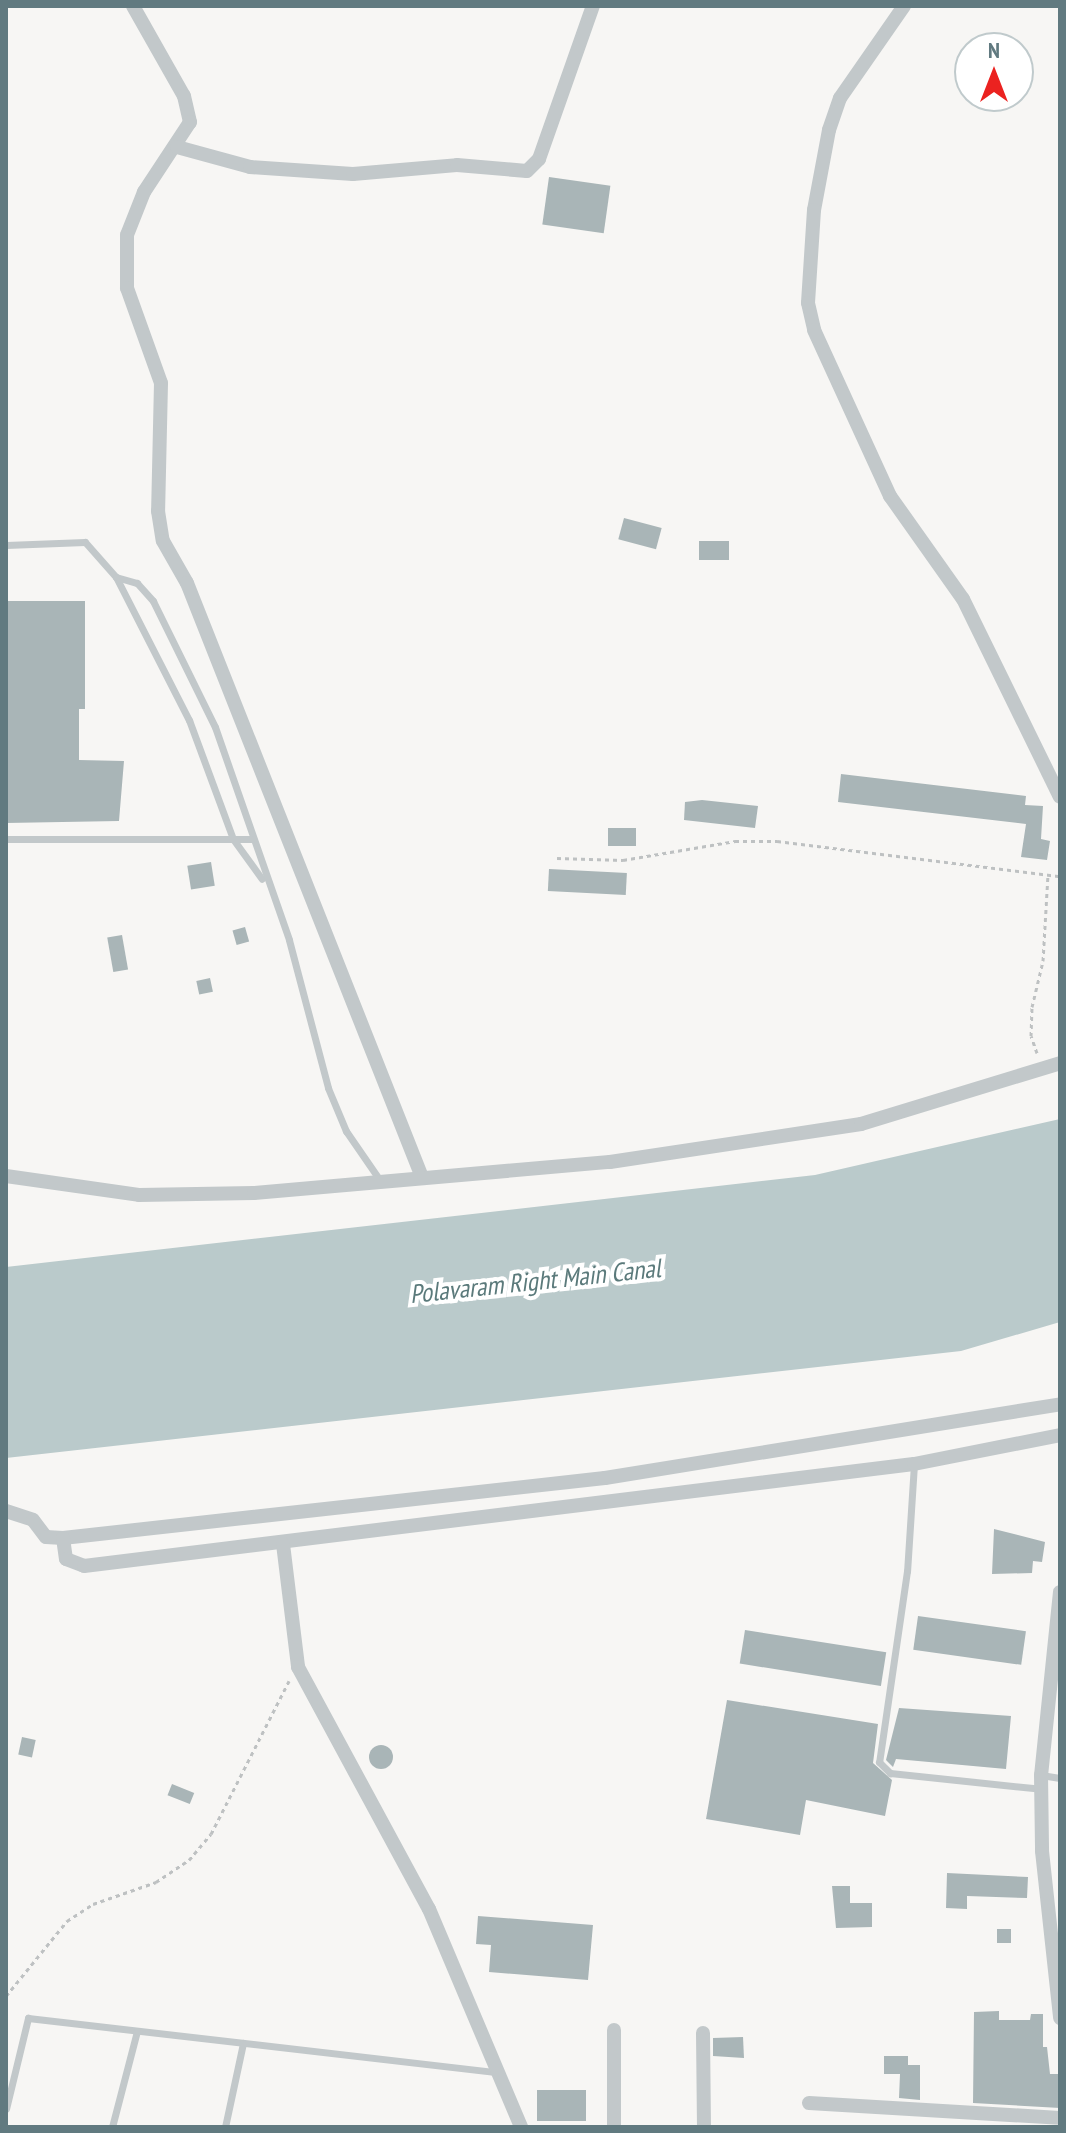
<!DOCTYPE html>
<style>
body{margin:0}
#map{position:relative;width:1066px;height:2133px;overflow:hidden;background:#f7f6f4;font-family:"PT Sans Narrow",sans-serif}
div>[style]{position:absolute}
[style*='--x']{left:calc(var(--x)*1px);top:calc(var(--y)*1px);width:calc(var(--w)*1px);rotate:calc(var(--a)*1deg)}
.water>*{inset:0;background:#bacacb}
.building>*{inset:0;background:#a9b5b7;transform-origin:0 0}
.round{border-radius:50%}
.path>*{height:3px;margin-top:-1.5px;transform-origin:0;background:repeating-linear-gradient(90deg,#bec1c2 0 4px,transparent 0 8px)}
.service>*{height:7px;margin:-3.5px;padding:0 3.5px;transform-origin:3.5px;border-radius:3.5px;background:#c2c8ca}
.minor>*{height:14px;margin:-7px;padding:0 7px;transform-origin:7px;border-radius:7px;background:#c2c8ca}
span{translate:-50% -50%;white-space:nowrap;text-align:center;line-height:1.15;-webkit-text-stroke:8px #fff;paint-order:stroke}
.water-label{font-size:26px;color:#5b7a7b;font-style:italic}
.frame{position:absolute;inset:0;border:8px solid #617a80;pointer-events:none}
.north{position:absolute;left:954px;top:32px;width:80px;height:80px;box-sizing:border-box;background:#fff;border:2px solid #c0cacc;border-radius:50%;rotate:0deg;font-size:22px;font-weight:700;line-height:32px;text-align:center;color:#617a80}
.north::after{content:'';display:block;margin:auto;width:28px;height:36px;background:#eb2220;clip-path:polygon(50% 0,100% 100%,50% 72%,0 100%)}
</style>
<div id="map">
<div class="water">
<i style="clip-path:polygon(1060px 1119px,1060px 1322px,961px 1351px,6px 1458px,6px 1267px,815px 1175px)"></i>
</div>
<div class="building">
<i style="left:549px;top:177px;width:62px;height:48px;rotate:8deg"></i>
<i style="left:624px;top:518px;width:39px;height:22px;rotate:15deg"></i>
<i style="left:699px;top:541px;width:30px;height:19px"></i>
<i style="clip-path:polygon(6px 601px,85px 601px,85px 709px,79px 709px,79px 760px,124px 761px,119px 821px,6px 823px)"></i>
<i style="clip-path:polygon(841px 774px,1026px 796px,1025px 805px,1043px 806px,1041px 839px,1050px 841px,1047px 860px,1021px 857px,1026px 824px,838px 802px)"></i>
<i style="clip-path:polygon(702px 800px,758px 806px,755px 828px,684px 820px,685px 802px)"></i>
<i style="left:608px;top:828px;width:28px;height:18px"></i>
<i style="left:211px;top:862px;width:24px;height:24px;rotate:81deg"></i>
<i style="left:549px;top:869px;width:78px;height:22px;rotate:3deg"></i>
<i style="left:245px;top:927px;width:15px;height:13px;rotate:74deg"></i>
<i style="left:122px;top:935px;width:35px;height:15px;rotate:80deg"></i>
<i style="left:210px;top:978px;width:14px;height:14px;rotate:78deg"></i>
<i style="clip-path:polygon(994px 1529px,1045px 1542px,1042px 1562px,1033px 1561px,1032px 1573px,992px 1574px)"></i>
<i style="left:918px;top:1616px;width:109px;height:34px;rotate:8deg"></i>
<i style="left:745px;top:1630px;width:143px;height:34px;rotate:9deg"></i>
<i style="clip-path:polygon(727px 1700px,878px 1724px,873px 1763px,892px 1780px,885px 1816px,806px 1800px,800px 1835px,706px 1819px)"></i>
<i style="clip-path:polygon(899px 1708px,1011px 1716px,1006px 1769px,896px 1759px,893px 1767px,886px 1760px)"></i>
<i style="left:22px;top:1737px;width:14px;height:18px;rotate:12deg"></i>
<i class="round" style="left:369px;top:1745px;width:24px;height:24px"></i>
<i style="left:172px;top:1784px;width:24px;height:12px;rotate:22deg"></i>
<i style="clip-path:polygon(947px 1873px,1028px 1877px,1027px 1898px,967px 1896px,967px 1909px,946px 1908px)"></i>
<i style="clip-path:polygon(832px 1886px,850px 1886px,850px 1903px,872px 1903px,872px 1927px,836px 1928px)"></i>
<i style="clip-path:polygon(478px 1916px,593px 1925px,588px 1980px,489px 1972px,491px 1945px,476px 1944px)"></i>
<i style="left:997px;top:1929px;width:14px;height:14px"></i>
<i style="clip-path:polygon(999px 2011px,999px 2020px,1030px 2020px,1031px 2014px,1043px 2014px,1043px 2047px,1047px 2047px,1050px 2074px,1060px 2074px,1060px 2108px,973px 2103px,974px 2012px)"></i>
<i style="clip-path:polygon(743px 2037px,744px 2058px,713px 2056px,713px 2038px)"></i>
<i style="clip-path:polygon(884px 2056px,908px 2056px,908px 2065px,920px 2065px,920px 2100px,899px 2098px,900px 2074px,884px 2074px)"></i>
<i style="left:586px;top:2090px;width:31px;height:49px;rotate:90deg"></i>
</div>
<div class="path">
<i style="--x:557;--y:858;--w:66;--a:1.7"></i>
<i style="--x:623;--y:860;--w:114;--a:-9.6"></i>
<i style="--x:735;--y:841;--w:42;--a:0"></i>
<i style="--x:777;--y:841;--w:285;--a:7.1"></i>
<i style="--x:1037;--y:1053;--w:18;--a:-109"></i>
<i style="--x:1031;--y:1036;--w:29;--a:-88"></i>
<i style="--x:1032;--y:1007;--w:47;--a:-76.6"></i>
<i style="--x:1043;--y:961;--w:86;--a:-86.7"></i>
<i style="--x:6;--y:1996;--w:97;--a:-50.9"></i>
<i style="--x:67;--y:1921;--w:31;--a:-33"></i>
<i style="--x:93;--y:1904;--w:67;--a:-19.2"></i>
<i style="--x:156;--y:1882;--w:40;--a:-34"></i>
<i style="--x:189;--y:1860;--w:34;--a:-50"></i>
<i style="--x:211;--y:1834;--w:172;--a:-63"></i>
</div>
<div class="service">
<i style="--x:6;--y:545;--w:79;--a:-2.2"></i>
<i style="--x:85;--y:542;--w:47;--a:48.5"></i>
<i style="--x:116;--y:577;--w:161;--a:63"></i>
<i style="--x:189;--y:720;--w:127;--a:69.7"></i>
<i style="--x:233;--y:839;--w:49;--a:54.1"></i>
<i style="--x:116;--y:577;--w:22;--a:16"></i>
<i style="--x:137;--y:583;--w:24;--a:48"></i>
<i style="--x:153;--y:601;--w:140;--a:63.8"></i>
<i style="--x:215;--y:727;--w:225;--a:70.8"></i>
<i style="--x:289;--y:940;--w:153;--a:75.2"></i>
<i style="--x:328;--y:1088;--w:47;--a:67.3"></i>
<i style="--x:346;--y:1131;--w:62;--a:55.5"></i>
<i style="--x:6;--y:839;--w:245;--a:0"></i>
<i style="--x:914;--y:1464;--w:107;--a:93.7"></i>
<i style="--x:907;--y:1571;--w:193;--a:98.3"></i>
<i style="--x:879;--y:1762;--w:16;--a:45"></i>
<i style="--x:890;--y:1773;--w:154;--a:6"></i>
<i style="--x:1041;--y:1775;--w:19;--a:9"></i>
<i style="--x:6;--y:2109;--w:94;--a:-76.4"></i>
<i style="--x:28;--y:2018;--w:473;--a:6.6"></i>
<i style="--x:112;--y:2127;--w:99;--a:-75.4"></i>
<i style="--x:225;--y:2127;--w:86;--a:-77.9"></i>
</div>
<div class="minor">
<i style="--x:133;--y:6;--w:103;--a:60.5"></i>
<i style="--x:184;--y:96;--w:27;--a:77"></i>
<i style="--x:190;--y:122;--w:84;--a:123.3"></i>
<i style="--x:144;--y:192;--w:46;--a:111.6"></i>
<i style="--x:127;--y:235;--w:53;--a:90"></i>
<i style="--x:127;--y:288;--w:101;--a:70.3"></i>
<i style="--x:161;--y:383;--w:128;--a:91.3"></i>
<i style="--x:158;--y:511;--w:30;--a:81"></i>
<i style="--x:163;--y:541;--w:48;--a:60.3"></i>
<i style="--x:187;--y:583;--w:639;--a:68.42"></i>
<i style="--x:904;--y:6;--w:112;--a:124.8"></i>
<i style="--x:840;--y:98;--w:34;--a:109"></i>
<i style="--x:829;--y:130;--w:81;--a:100.6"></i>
<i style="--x:814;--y:210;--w:93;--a:93.7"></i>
<i style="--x:808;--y:303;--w:28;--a:77"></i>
<i style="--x:814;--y:330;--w:183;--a:65.4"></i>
<i style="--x:890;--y:496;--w:126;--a:54.7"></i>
<i style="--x:963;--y:599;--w:220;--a:63.9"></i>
<i style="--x:177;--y:147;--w:76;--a:15.3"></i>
<i style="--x:250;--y:167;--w:103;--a:3.9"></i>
<i style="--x:353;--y:174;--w:104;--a:-4.9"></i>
<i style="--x:457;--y:165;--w:70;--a:4.9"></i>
<i style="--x:527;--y:171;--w:17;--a:-45"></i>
<i style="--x:539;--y:159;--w:162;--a:-70.6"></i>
<i style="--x:6;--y:1176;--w:134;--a:8.1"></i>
<i style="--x:139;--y:1195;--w:115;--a:-1"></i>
<i style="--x:254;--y:1193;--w:357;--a:-5"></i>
<i style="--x:610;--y:1162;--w:254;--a:-8.6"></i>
<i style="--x:861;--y:1124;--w:208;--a:-17"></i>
<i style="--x:6;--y:1511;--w:28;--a:18"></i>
<i style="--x:33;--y:1520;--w:21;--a:53"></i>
<i style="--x:46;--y:1537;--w:17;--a:3"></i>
<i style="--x:63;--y:1538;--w:545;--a:-6.32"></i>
<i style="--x:605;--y:1478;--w:461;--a:-9.2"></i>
<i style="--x:63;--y:1538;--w:21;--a:82"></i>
<i style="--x:66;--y:1559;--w:19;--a:21"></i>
<i style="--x:84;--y:1566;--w:836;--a:-7.01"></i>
<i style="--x:914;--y:1464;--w:149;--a:-11.2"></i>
<i style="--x:283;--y:1544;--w:124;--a:83"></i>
<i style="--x:298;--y:1667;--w:275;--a:61.6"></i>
<i style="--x:429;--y:1909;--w:237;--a:67.1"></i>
<i style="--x:1060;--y:1592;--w:184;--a:95.9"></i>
<i style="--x:1041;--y:1775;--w:76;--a:89.2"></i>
<i style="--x:1042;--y:1851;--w:168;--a:83.8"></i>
<i style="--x:614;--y:2030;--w:97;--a:90"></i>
<i style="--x:703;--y:2033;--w:94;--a:89.4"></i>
<i style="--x:809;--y:2103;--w:251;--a:3.4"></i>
</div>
<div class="water-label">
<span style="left:535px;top:1281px;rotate:-6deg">Polavaram Right Main Canal</span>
</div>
<div class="frame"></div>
<div class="north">N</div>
</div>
